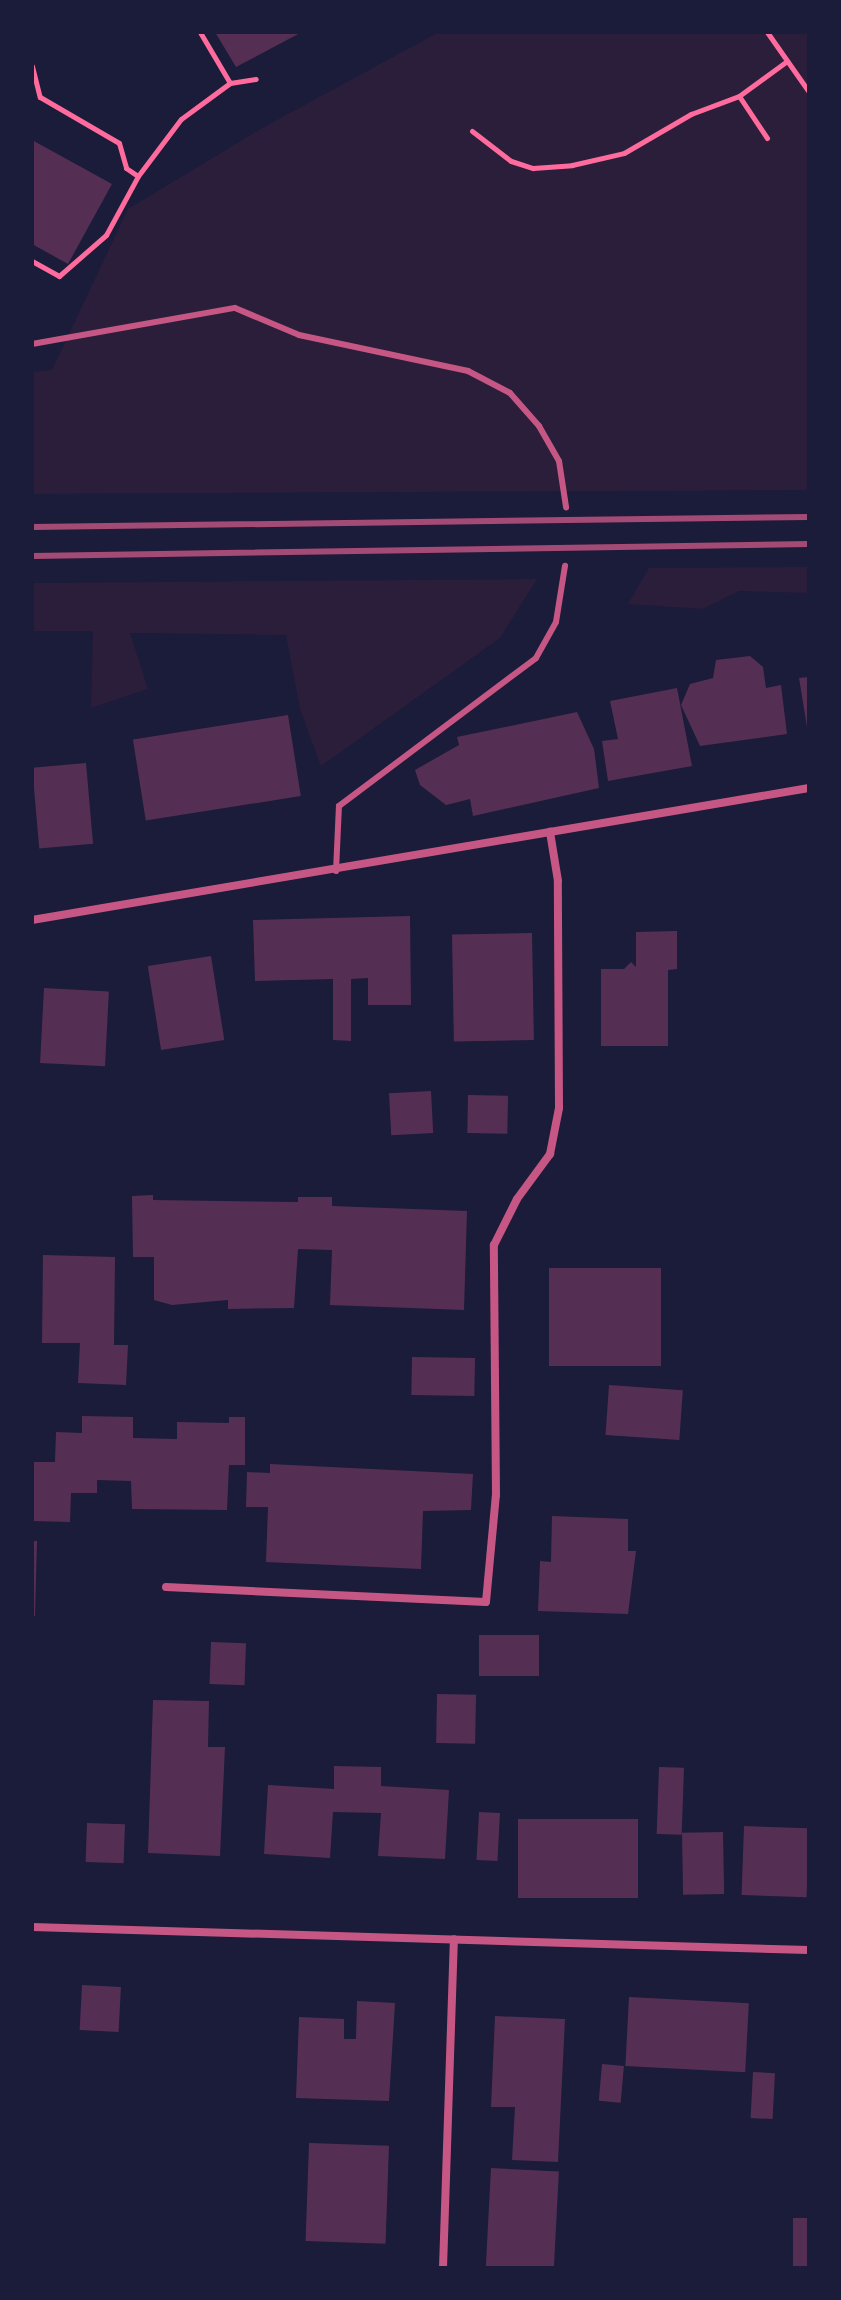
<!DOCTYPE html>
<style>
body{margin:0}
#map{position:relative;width:841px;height:2300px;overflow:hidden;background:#1b1b3a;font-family:"Times New Roman",serif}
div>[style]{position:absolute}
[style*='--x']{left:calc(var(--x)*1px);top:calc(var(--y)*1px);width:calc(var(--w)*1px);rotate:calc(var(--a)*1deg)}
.green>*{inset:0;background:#2a1e3b}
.building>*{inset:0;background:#542f53;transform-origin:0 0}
.path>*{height:5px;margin:-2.5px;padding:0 2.5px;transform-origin:2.5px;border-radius:2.5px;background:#ff6b9d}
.service>*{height:6px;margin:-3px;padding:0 3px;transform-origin:3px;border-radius:3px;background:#c65784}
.minor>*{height:8px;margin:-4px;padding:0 4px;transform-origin:4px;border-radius:4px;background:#c65784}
.rail>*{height:6px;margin:-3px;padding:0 3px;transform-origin:3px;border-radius:3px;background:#a44b75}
span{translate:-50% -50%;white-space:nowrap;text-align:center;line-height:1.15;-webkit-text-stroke:6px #1b1b3a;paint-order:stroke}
.frame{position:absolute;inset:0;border:34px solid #1b1b3a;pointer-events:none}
</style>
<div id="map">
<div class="green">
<i style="clip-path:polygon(439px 32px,809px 32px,809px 490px,32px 494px,32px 372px,52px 370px,128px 209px,264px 127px)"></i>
<i style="clip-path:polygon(809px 567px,809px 593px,739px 591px,703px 609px,628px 604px,649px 568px)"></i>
<i style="clip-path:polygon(537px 579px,500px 638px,321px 766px,300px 709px,286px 635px,130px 633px,148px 689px,91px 708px,93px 631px,32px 631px,32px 583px)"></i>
</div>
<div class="building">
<i style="clip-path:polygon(215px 32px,302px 32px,236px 67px)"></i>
<i style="clip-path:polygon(32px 140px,112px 184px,68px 264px,32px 244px)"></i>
<i style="clip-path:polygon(750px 656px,763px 667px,766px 688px,781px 685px,787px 734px,700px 746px,681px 705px,690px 684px,713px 678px,716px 660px)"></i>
<i style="clip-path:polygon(809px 677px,809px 727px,807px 727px,799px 678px)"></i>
<i style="clip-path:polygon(677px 688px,692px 766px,608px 781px,602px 741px,618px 739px,610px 701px)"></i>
<i style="clip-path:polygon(577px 712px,594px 749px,599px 788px,473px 816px,470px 799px,446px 805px,420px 785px,415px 770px,459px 745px,457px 737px)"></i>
<i style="left:288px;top:715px;width:82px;height:157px;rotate:81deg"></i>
<i style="left:86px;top:763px;width:81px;height:54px;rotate:85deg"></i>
<i style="clip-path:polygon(410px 916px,411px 1005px,368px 1005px,368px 978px,351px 979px,351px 1041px,333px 1040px,333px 979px,255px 981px,253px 920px)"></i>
<i style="clip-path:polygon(677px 931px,677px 969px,668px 970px,668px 1046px,601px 1046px,601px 969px,624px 969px,631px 962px,636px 967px,636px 932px)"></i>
<i style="left:532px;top:933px;width:107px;height:80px;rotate:89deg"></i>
<i style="left:211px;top:956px;width:85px;height:64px;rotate:81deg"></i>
<i style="left:44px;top:988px;width:65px;height:75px;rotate:3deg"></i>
<i style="left:431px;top:1091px;width:42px;height:42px;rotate:87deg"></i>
<i style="left:468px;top:1095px;width:40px;height:38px;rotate:1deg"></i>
<i style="clip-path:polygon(153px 1195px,153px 1200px,298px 1202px,298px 1197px,332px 1197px,332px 1206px,467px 1211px,464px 1310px,330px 1305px,332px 1250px,298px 1249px,294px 1308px,228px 1309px,228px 1300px,172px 1305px,154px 1300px,154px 1257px,133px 1257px,132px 1196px)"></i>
<i style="clip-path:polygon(43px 1255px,115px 1257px,114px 1345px,128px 1345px,126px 1385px,78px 1383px,80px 1343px,42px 1343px)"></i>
<i style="left:661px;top:1268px;width:98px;height:112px;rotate:90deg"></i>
<i style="left:412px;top:1357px;width:63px;height:38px;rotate:1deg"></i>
<i style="left:609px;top:1385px;width:74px;height:50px;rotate:4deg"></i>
<i style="clip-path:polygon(82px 1416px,133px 1417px,133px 1438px,177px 1439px,177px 1422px,229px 1423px,229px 1417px,245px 1417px,245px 1465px,229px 1465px,227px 1510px,132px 1509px,131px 1481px,97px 1480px,97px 1493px,71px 1493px,70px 1522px,32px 1521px,32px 1462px,55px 1462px,56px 1432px,82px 1433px)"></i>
<i style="clip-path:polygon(270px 1464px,473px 1474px,471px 1510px,423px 1511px,421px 1569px,266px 1562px,268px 1507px,246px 1507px,247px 1472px,270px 1473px)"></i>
<i style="clip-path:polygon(552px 1516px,628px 1519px,628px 1551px,636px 1551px,628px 1614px,538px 1611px,540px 1561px,551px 1562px)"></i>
<i style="clip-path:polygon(32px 1541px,37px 1541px,35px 1616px,32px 1616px)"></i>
<i style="left:479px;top:1635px;width:60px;height:41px"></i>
<i style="left:211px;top:1642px;width:35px;height:42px;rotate:2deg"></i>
<i style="left:437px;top:1694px;width:39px;height:49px;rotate:1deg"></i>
<i style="clip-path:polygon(153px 1700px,209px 1701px,208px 1747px,225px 1747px,220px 1856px,148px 1853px)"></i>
<i style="clip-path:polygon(334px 1766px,381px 1767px,381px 1786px,449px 1790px,445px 1859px,378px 1856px,381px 1813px,333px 1812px,330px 1858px,264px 1854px,268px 1785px,334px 1789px)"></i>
<i style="left:659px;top:1767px;width:25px;height:67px;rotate:2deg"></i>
<i style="left:479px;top:1812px;width:21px;height:48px;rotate:3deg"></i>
<i style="left:518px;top:1819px;width:120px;height:79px"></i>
<i style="left:87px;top:1823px;width:38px;height:39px;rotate:2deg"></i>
<i style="left:744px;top:1826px;width:65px;height:69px;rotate:2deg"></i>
<i style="left:723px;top:1832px;width:62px;height:41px;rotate:89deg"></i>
<i style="left:82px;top:1985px;width:39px;height:45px;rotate:3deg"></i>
<i style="left:629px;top:1997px;width:120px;height:69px;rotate:3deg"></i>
<i style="clip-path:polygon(357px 2001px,395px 2003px,389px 2101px,296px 2098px,299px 2017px,344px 2019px,344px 2039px,356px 2039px)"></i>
<i style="clip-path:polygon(495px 2016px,565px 2019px,558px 2162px,512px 2160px,515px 2107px,491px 2107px)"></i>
<i style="left:602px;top:2064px;width:22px;height:37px;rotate:5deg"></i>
<i style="left:753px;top:2072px;width:22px;height:46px;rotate:3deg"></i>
<i style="left:309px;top:2143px;width:80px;height:98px;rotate:2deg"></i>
<i style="left:491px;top:2168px;width:68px;height:100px;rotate:3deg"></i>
<i style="left:793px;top:2218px;width:16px;height:50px"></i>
</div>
<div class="path">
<i style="--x:767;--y:32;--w:73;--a:55"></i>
<i style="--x:32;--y:66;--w:32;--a:76"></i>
<i style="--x:40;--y:97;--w:91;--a:30.2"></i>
<i style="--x:119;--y:143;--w:26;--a:74"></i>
<i style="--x:126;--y:168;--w:14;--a:34"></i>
<i style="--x:230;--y:83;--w:26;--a:-9"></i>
<i style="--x:472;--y:131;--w:49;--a:37.6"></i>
<i style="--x:511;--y:161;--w:23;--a:18"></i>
<i style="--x:533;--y:168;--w:39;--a:-4"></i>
<i style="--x:572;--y:165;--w:53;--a:-13"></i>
<i style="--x:624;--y:153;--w:78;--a:-30.2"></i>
<i style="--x:691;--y:114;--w:51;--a:-20.6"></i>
<i style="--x:767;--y:138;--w:50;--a:-123.7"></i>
<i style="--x:739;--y:96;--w:59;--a:-36.1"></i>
<i style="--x:32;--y:261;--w:31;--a:29"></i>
<i style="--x:59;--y:276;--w:62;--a:-41.1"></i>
<i style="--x:106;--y:235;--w:67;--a:-61.5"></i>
<i style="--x:138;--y:176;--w:71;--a:-53"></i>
<i style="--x:181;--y:119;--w:61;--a:-36.3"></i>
<i style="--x:230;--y:83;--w:59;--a:-120.5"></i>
</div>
<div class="service">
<i style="--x:32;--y:344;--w:206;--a:-10.1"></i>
<i style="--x:235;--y:308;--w:69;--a:22.9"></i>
<i style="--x:299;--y:335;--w:173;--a:12"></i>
<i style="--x:468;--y:371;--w:47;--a:27.6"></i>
<i style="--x:510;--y:393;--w:44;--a:48.7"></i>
<i style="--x:539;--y:426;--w:40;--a:60.3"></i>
<i style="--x:559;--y:461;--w:47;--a:81.3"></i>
<i style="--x:336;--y:871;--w:65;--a:-87.4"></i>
<i style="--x:339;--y:806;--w:246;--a:-36.9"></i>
<i style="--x:536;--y:658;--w:41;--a:-60.9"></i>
<i style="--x:556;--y:622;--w:57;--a:-80.9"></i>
</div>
<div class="minor">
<i style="--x:32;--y:920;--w:788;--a:-9.64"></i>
<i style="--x:166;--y:1587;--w:320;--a:2.7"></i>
<i style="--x:486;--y:1602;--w:107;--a:-84.7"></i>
<i style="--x:496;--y:1495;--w:250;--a:-90.5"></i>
<i style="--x:494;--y:1245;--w:51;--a:-63.4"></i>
<i style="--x:517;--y:1199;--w:56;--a:-53.7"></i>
<i style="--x:550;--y:1154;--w:47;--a:-78.9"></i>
<i style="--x:559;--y:1108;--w:227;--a:-90.3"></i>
<i style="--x:558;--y:881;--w:50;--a:-99.3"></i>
<i style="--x:32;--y:1927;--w:777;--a:1.7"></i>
<i style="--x:443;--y:2268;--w:329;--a:-88.1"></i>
</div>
<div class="rail">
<i style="--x:32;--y:527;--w:777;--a:-0.74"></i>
<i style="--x:32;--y:556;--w:777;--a:-0.88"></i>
</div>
<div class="frame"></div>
</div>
